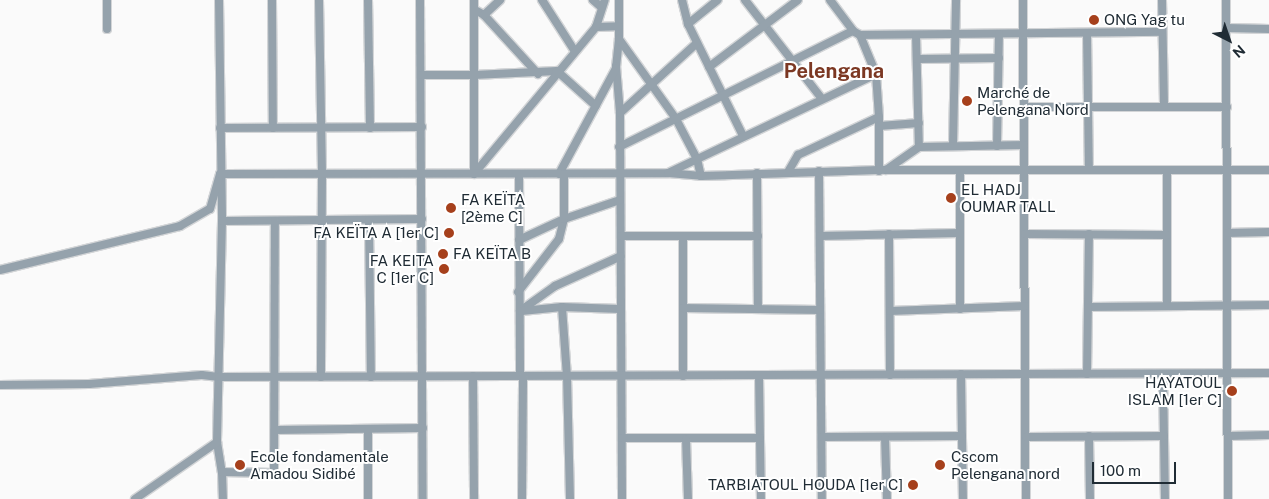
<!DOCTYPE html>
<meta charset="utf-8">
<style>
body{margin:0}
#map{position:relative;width:1269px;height:499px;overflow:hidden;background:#fafafa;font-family:"Public Sans",sans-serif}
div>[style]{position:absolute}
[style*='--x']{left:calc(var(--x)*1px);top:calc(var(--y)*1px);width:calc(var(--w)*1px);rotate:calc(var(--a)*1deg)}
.roads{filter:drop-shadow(1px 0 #d3d5d7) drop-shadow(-1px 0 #d3d5d7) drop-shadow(0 1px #d3d5d7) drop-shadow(0 -1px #d3d5d7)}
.minor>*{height:8px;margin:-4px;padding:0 4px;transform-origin:4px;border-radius:4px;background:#95a2ac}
.dots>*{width:14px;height:14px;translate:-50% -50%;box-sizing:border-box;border:2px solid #fff;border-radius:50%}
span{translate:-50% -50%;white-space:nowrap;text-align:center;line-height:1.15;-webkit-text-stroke:4px #fff;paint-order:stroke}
.poi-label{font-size:15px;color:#202c35}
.left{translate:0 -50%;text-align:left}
.right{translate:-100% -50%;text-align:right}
.district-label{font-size:20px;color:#7c3823;font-weight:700}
.north{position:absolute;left:1204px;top:15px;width:50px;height:50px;-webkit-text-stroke:4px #fff;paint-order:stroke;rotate:139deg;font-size:14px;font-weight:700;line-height:20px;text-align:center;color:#202c35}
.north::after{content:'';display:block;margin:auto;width:18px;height:22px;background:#202c35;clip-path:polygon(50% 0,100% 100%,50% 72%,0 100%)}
.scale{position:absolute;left:1092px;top:462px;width:84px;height:22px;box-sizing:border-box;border:2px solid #202c35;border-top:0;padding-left:6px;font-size:15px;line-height:18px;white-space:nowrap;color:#202c35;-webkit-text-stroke:4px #fff;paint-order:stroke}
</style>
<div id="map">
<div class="roads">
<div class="minor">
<i style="--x:107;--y:0;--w:29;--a:90"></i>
<i style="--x:219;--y:0;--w:221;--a:89.2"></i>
<i style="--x:222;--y:221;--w:221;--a:91.3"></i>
<i style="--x:217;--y:442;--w:30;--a:81"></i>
<i style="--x:222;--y:472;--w:27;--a:88"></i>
<i style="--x:272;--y:0;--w:128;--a:89.6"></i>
<i style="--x:319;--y:0;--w:174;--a:89"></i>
<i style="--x:322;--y:174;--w:203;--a:90.3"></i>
<i style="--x:368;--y:0;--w:128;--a:89.1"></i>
<i style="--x:420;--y:0;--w:499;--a:89.7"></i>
<i style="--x:542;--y:0;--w:59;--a:57.4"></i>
<i style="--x:593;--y:0;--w:11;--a:41"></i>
<i style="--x:619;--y:0;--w:39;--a:90"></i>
<i style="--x:619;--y:39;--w:27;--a:96"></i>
<i style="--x:616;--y:66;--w:47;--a:85.1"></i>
<i style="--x:620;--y:113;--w:386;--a:89.7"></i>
<i style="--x:682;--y:0;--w:25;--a:76"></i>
<i style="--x:688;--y:24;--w:125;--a:63.8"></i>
<i style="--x:745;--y:0;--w:125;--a:52.1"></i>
<i style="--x:830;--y:0;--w:39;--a:53"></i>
<i style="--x:853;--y:31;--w:8;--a:30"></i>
<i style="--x:860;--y:35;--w:42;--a:67.7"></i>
<i style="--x:876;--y:74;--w:43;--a:86"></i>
<i style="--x:879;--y:117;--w:54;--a:90"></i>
<i style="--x:1023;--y:0;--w:499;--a:89.7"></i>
<i style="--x:1162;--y:0;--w:106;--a:88.9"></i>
<i style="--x:1226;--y:0;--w:499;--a:89.8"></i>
<i style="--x:475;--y:10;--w:10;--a:29"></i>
<i style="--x:484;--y:15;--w:80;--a:47.5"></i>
<i style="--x:484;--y:15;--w:22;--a:-43"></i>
<i style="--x:688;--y:24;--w:38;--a:-39"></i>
<i style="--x:596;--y:27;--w:23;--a:-2"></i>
<i style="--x:1227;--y:28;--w:42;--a:1.4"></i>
<i style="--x:1087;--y:33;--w:137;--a:89.2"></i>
<i style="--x:860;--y:35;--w:302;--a:-0.6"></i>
<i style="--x:916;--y:35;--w:112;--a:88.5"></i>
<i style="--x:619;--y:39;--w:98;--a:54.5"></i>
<i style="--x:676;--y:119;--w:45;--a:62.3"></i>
<i style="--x:697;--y:159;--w:17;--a:77"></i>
<i style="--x:917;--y:59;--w:82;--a:-0.7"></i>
<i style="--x:709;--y:67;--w:111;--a:-37"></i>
<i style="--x:422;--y:75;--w:52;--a:0"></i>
<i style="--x:474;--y:75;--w:83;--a:-2.8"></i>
<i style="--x:557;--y:71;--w:52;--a:41.9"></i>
<i style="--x:1024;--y:107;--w:203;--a:0"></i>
<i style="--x:620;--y:113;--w:104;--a:-42.3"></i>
<i style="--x:879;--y:126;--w:40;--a:-4.3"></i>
<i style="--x:220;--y:128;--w:202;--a:-0.3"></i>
<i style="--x:953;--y:146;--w:146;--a:-88.8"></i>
<i style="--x:997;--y:146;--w:112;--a:-89"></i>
<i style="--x:619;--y:147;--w:261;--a:-26.4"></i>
<i style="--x:886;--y:170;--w:40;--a:-34.9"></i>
<i style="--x:919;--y:147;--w:105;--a:-1.1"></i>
<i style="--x:960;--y:170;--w:139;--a:90"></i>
<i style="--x:1167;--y:170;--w:135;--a:90"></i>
<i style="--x:819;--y:171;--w:328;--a:89.5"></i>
<i style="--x:670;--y:172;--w:228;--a:-25.4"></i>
<i style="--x:788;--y:172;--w:20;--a:-60"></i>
<i style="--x:798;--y:155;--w:89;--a:-25.1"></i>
<i style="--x:757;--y:173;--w:136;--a:89.6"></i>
<i style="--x:474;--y:174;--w:191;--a:-50.3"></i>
<i style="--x:596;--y:27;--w:28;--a:-72"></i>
<i style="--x:474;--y:174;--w:174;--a:-90"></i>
<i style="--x:519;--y:174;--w:202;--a:89.7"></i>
<i style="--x:559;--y:174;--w:120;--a:-61.7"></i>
<i style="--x:222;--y:221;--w:200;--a:-0.6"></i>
<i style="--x:369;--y:221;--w:156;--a:89.3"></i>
<i style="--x:1227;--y:233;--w:42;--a:-1.4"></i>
<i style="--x:889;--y:234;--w:141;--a:89.6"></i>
<i style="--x:1025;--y:234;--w:142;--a:0.4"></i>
<i style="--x:621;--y:236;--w:137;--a:0"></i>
<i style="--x:683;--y:236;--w:140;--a:90"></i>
<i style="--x:820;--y:236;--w:140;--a:-1.2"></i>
<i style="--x:519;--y:240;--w:50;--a:-25"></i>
<i style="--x:564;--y:219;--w:59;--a:-18.7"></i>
<i style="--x:0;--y:270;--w:185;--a:-13.7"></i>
<i style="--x:180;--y:226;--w:34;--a:-30"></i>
<i style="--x:210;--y:209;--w:36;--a:-74"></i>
<i style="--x:220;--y:174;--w:448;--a:-0.1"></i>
<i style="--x:668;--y:173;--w:33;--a:5"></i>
<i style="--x:701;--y:176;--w:185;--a:-1.9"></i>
<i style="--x:886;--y:170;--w:383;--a:0"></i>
<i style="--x:518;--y:292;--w:67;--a:-52.3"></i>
<i style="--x:559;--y:239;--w:21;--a:-76"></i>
<i style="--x:564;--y:219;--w:45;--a:-90"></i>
<i style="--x:562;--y:307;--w:69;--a:85.9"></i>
<i style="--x:567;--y:376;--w:123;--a:88.6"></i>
<i style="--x:1088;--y:307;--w:181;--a:-0.6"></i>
<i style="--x:683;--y:308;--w:137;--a:0.8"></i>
<i style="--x:520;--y:311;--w:43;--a:-35.5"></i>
<i style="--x:555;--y:286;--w:72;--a:-24.4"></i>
<i style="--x:522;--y:311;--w:40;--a:-5.7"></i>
<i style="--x:562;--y:307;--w:58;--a:2"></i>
<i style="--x:890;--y:311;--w:135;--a:-2.1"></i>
<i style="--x:961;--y:374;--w:125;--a:89.1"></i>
<i style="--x:1087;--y:374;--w:140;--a:-89.2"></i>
<i style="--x:1163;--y:374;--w:125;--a:89.1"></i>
<i style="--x:759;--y:375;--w:124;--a:89.1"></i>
<i style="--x:473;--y:376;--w:123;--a:89.5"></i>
<i style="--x:0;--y:385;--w:89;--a:-0.6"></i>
<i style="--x:89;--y:384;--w:113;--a:-4.6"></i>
<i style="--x:202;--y:375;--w:17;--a:7"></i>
<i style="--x:219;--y:377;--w:1050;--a:-0.22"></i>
<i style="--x:368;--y:429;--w:70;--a:90"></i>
<i style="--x:275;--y:430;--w:148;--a:-0.8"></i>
<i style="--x:1089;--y:436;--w:63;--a:89.1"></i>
<i style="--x:1228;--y:436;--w:41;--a:-1.4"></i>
<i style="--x:822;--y:437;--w:140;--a:-0.4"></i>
<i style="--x:885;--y:437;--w:62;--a:88.2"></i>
<i style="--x:1026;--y:437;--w:138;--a:-0.4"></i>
<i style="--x:622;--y:438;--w:138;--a:0"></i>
<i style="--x:686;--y:439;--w:60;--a:88.1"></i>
<i style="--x:222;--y:472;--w:52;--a:1.1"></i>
<i style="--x:274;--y:473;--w:252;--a:-89.8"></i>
<i style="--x:135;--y:499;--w:100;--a:-34.8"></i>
<i style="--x:522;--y:499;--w:123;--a:-89.5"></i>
</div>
</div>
<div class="dots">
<i style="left:1094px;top:20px;background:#a6401c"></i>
<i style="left:967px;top:101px;background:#a6401c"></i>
<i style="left:951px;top:198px;background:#a6401c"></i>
<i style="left:451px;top:208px;background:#a6401c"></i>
<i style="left:449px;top:233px;background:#a6401c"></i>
<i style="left:443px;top:254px;background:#a6401c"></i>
<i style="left:444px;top:269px;background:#a6401c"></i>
<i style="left:1232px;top:391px;background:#a6401c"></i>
<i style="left:240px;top:465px;background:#a6401c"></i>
<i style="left:940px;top:465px;background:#a6401c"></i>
<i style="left:913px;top:485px;background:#a6401c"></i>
</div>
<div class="poi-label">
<span class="left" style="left:1104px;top:20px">ONG Yag tu</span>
<span class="left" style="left:977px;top:101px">Marché de<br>Pelengana Nord</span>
<span class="left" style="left:961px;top:198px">EL HADJ<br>OUMAR TALL</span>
<span class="left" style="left:461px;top:208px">FA KEÏTA<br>[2ème C]</span>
<span class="right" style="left:439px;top:233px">FA KEÏTA A [1er C]</span>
<span class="left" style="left:453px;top:254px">FA KEÏTA B</span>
<span class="right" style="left:434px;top:269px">FA KEITA<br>C [1er C]</span>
<span class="right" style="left:1222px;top:391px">HAYATOUL<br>ISLAM [1er C]</span>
<span class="left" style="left:250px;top:465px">Ecole fondamentale<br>Amadou Sidibé</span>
<span class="left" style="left:951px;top:465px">Cscom<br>Pelengana nord</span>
<span class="right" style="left:903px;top:485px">TARBIATOUL HOUDA [1er C]</span>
</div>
<div class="district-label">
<span style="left:834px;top:71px">Pelengana</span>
</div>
<div class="north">N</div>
<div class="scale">100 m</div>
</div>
